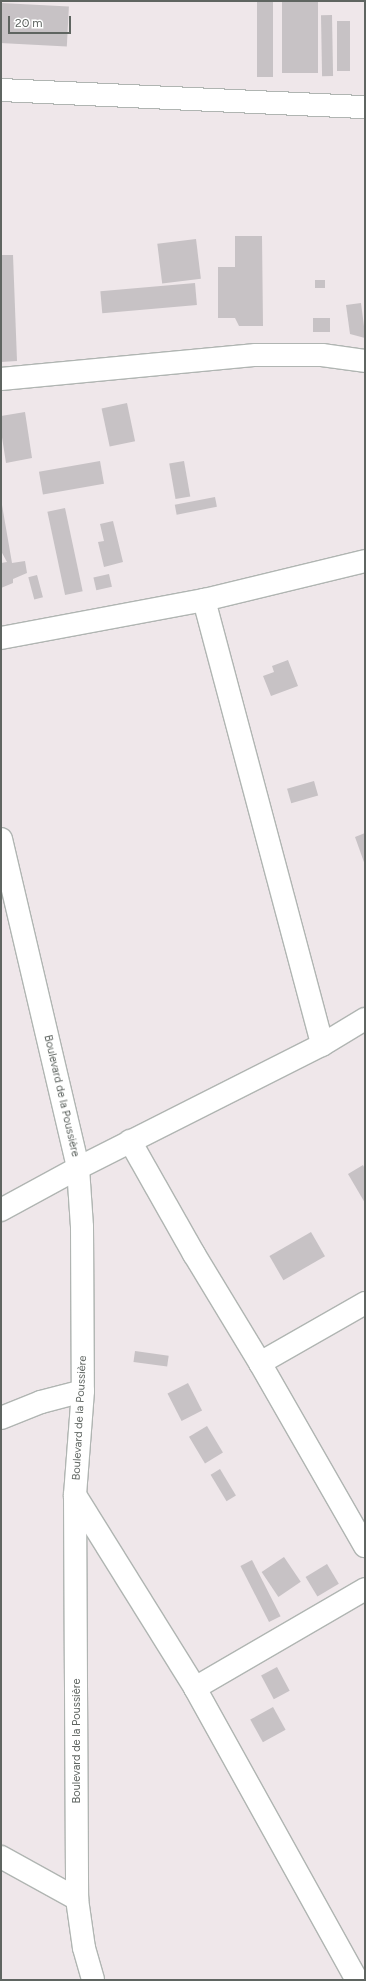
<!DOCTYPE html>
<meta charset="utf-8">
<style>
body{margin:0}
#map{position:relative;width:366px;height:1981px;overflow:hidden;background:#efe7ea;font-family:Figtree,sans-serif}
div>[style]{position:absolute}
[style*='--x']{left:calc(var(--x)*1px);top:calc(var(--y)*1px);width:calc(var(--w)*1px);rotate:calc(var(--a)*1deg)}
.building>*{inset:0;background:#c7c2c5;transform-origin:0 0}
.roads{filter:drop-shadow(1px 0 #b0b5b2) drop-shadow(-1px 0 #b0b5b2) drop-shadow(0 1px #b0b5b2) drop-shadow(0 -1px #b0b5b2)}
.street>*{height:22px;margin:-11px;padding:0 11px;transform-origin:11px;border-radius:11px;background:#fff}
span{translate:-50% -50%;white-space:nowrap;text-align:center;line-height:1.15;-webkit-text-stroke:3.5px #fff;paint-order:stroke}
.street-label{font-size:11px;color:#5f6561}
.frame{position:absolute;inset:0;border:2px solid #5f6561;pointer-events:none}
.scale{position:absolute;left:8px;top:16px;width:63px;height:18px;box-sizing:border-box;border:2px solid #5f6561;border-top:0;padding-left:5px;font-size:12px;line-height:14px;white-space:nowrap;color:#5f6561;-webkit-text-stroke:3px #fff;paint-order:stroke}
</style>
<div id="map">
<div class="building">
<i style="left:257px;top:1px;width:16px;height:76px"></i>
<i style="left:282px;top:1px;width:36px;height:72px"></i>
<i style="left:1px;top:3px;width:68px;height:40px;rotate:3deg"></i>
<i style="left:332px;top:15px;width:61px;height:11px;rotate:89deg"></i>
<i style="left:337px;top:21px;width:13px;height:50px"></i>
<i style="clip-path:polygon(235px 236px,262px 236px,263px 326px,239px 326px,235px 318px,218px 318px,218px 267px,235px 267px)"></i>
<i style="left:196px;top:239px;width:40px;height:39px;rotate:83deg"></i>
<i style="clip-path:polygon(1px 255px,13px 255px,17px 361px,1px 362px)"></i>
<i style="left:315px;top:280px;width:10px;height:8px"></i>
<i style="left:195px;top:283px;width:22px;height:95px;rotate:85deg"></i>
<i style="clip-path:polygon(361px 303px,365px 334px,365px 338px,350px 334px,346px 305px)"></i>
<i style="left:313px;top:318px;width:17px;height:14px"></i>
<i style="left:127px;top:403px;width:39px;height:26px;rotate:78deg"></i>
<i style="clip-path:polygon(25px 412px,32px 458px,6px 463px,1px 431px,1px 416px)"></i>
<i style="left:100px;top:461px;width:23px;height:62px;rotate:80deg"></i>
<i style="left:184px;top:461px;width:36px;height:15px;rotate:80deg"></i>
<i style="left:215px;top:497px;width:10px;height:41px;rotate:79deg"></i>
<i style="clip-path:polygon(2px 505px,12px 563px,25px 561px,27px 573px,13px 579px,13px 583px,1px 588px,1px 563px,7px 562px,1px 551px)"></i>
<i style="left:65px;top:508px;width:85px;height:18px;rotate:78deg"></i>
<i style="clip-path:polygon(113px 521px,123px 562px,104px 567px,98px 542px,104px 541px,100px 524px)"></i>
<i style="left:109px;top:574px;width:13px;height:16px;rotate:77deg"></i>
<i style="left:37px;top:575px;width:23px;height:9px;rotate:75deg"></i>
<i style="clip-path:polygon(288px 660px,298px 686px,271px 696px,263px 676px,274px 672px,272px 666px)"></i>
<i style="left:314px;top:781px;width:15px;height:28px;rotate:74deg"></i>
<i style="clip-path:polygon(365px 833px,365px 865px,355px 837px)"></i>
<i style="clip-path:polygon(363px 1165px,365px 1169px,365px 1203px,348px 1174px)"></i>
<i style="left:311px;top:1232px;width:28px;height:48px;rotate:60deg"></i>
<i style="left:135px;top:1351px;width:34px;height:11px;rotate:8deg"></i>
<i style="left:188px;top:1383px;width:31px;height:23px;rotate:63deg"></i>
<i style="left:207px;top:1426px;width:31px;height:21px;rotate:59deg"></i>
<i style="left:220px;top:1469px;width:31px;height:11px;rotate:59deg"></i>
<i style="left:284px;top:1557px;width:30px;height:27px;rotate:56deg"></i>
<i style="left:252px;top:1560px;width:63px;height:13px;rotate:63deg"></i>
<i style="left:327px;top:1564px;width:23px;height:25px;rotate:59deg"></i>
<i style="left:277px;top:1667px;width:27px;height:18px;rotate:62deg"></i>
<i style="left:273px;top:1707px;width:26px;height:26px;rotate:61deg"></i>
</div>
<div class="roads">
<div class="street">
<i style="--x:1;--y:90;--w:364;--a:2.7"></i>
<i style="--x:1;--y:379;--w:256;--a:-5.4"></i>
<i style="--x:256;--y:355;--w:66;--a:0"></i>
<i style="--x:322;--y:355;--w:43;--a:7.9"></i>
<i style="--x:204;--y:600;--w:460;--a:75.1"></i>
<i style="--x:1;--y:638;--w:207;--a:-10.6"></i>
<i style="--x:204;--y:600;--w:166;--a:-13.6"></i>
<i style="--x:1;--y:839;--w:338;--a:76.8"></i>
<i style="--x:78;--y:1168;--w:59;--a:86.1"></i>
<i style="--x:82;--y:1227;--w:164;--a:89.7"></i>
<i style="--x:83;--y:1391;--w:104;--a:94.4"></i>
<i style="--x:75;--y:1495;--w:404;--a:89.7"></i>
<i style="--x:77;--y:1899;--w:49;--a:81.9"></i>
<i style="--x:84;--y:1948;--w:33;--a:74"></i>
<i style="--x:130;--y:1141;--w:130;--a:60.5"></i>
<i style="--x:194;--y:1254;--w:127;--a:58.8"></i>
<i style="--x:260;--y:1363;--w:211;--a:60.2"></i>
<i style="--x:1;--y:1210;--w:88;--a:-28.6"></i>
<i style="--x:78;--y:1168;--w:273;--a:-26.8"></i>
<i style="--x:322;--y:1045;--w:50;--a:-31.2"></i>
<i style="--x:260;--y:1363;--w:121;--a:-29.7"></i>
<i style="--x:1;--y:1418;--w:43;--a:-21.8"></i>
<i style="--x:41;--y:1402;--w:43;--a:-14.7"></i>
<i style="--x:75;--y:1495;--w:227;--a:58.1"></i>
<i style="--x:195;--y:1688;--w:334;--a:61"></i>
<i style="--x:195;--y:1688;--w:197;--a:-30.2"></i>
<i style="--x:1;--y:1857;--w:87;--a:28.9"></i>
</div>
</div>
<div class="street-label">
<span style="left:61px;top:1096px;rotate:77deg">Boulevard de la Poussière</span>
<span style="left:80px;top:1418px;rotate:-87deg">Boulevard de la Poussière</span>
<span style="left:77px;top:1741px;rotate:-90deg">Boulevard de la Poussière</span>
</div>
<div class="frame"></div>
<div class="scale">20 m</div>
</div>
